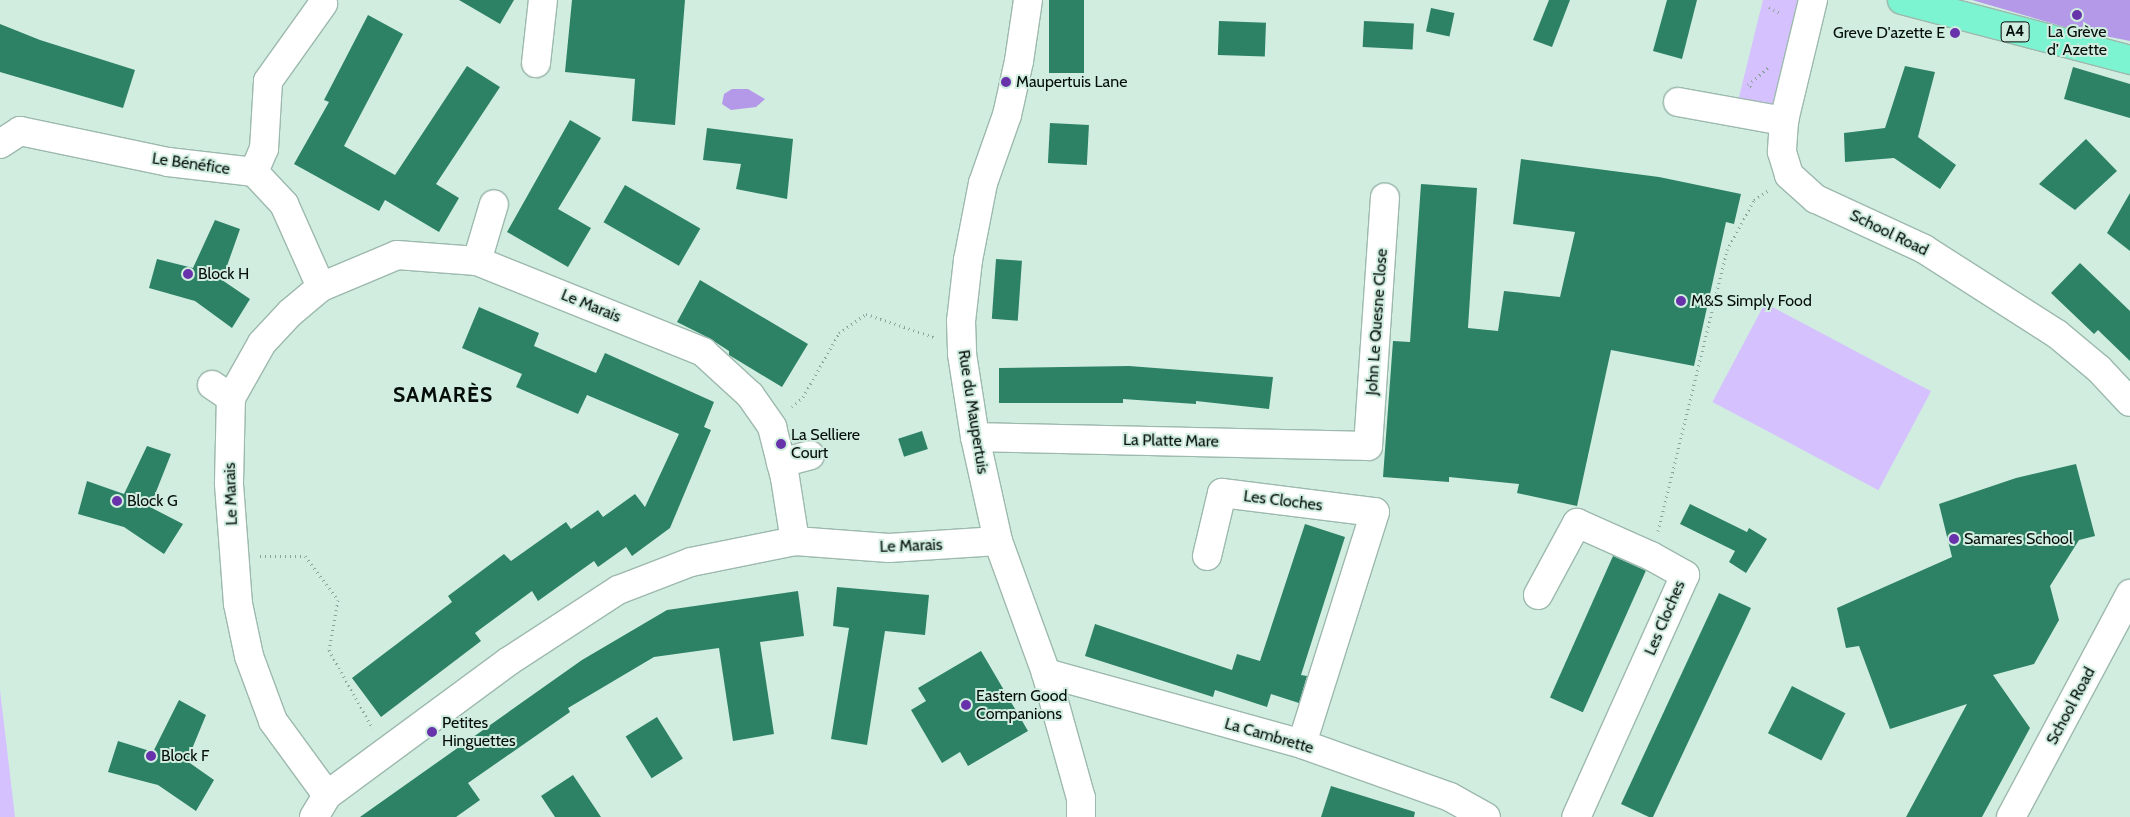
<!DOCTYPE html>
<meta charset="utf-8">
<style>
body{margin:0}
#map{position:relative;width:2130px;height:817px;overflow:hidden;background:#d0ede0;font-family:Cabin,sans-serif}
div>[style]{position:absolute}
[style*='--x']{left:calc(var(--x)*1px);top:calc(var(--y)*1px);width:calc(var(--w)*1px);rotate:calc(var(--a)*1deg)}
.green>*{inset:0;background:#d5c1fe;transform-origin:0 0}
.water>*{inset:0;background:#b499e9}
.building>*{inset:0;background:#2d8265;transform-origin:0 0}
.path>*{height:3px;margin-top:-1.5px;transform-origin:0;background:repeating-linear-gradient(90deg,#8da399 0 1px,transparent 0 5px)}
.roads{filter:drop-shadow(1px 0 #9db9ad) drop-shadow(-1px 0 #9db9ad) drop-shadow(0 1px #9db9ad) drop-shadow(0 -1px #9db9ad)}
.minor>*{height:28px;margin:-14px;padding:0 14px;transform-origin:14px;border-radius:14px;background:#fff}
.major>*{height:28px;margin:-14px;padding:0 14px;transform-origin:14px;border-radius:14px;background:#7cf4d1}
.dots>*{width:14px;height:14px;translate:-50% -50%;box-sizing:border-box;border:2px solid #d0ede0;border-radius:50%}
span{translate:-50% -50%;white-space:nowrap;text-align:center;line-height:1.15;-webkit-text-stroke:4px #d0ede0;paint-order:stroke}
.shield-label span{padding:1px 4px;background:#d0ede0;border:1px solid;border-radius:4px;-webkit-text-stroke-width:0}
.shield-label{font-size:15px;color:#050e0a;font-weight:700}
.poi-label{font-size:16px;color:#050e0a}
.right{translate:-100% -50%;text-align:right}
.left{translate:0 -50%;text-align:left}
.street-label{font-size:16px;color:#050e0a}
.district-label{font-size:21px;color:#050e0a;font-weight:700;letter-spacing:1px}
</style>
<div id="map">
<div class="green">
<i style="clip-path:polygon(1763px 0,1813px 0,1784px 121px,1738px 101px)"></i>
<i style="left:1765px;top:303px;width:188px;height:112px;rotate:28deg"></i>
<i style="clip-path:polygon(0 690px,15px 817px,0 817px)"></i>
</div>
<div class="water">
<i style="clip-path:polygon(1972px 0,2130px 0,2130px 41px,2075px 30px)"></i>
<i style="clip-path:polygon(732px 89px,748px 89px,765px 99px,756px 107px,731px 110px,722px 104px,724px 94px)"></i>
</div>
<div class="building">
<i style="clip-path:polygon(459px 0,514px 0,500px 24px)"></i>
<i style="clip-path:polygon(572px 0,685px 0,675px 125px,632px 121px,635px 79px,565px 72px)"></i>
<i style="left:1049px;top:0;width:35px;height:73px"></i>
<i style="clip-path:polygon(1549px 0,1570px 0,1552px 47px,1533px 40px)"></i>
<i style="clip-path:polygon(1667px 0,1697px 0,1682px 59px,1653px 51px)"></i>
<i style="left:1431px;top:8px;width:24px;height:24px;rotate:12deg"></i>
<i style="clip-path:polygon(368px 15px,403px 34px,344px 146px,395px 175px,467px 66px,500px 87px,436px 184px,459px 198px,439px 232px,385px 200px,379px 211px,294px 164px,329px 102px,324px 100px)"></i>
<i style="left:1219px;top:21px;width:47px;height:34px;rotate:2deg"></i>
<i style="left:1364px;top:21px;width:50px;height:26px;rotate:3deg"></i>
<i style="clip-path:polygon(0 24px,40px 40px,135px 70px,123px 108px,0 72px)"></i>
<i style="clip-path:polygon(1905px 66px,1935px 72px,1918px 137px,1956px 165px,1940px 189px,1894px 158px,1845px 162px,1844px 133px,1885px 128px)"></i>
<i style="clip-path:polygon(2073px 67px,2130px 84px,2130px 118px,2064px 99px)"></i>
<i style="clip-path:polygon(570px 120px,601px 138px,558px 209px,591px 228px,568px 267px,507px 232px)"></i>
<i style="left:1050px;top:123px;width:39px;height:40px;rotate:3deg"></i>
<i style="clip-path:polygon(707px 128px,793px 139px,787px 199px,736px 189px,741px 164px,703px 160px)"></i>
<i style="clip-path:polygon(2086px 139px,2117px 171px,2075px 210px,2039px 184px)"></i>
<i style="clip-path:polygon(1521px 159px,1659px 177px,1741px 194px,1734px 224px,1726px 222px,1694px 366px,1611px 350px,1577px 506px,1517px 493px,1519px 484px,1449px 477px,1449px 482px,1383px 477px,1393px 341px,1410px 342px,1421px 184px,1477px 188px,1468px 328px,1498px 331px,1504px 291px,1560px 297px,1575px 232px,1513px 224px)"></i>
<i style="left:625px;top:185px;width:87px;height:43px;rotate:30deg"></i>
<i style="clip-path:polygon(2130px 193px,2130px 251px,2107px 233px)"></i>
<i style="clip-path:polygon(215px 220px,240px 229px,222px 280px,250px 299px,232px 328px,195px 301px,149px 288px,157px 259px,193px 268px)"></i>
<i style="left:996px;top:259px;width:26px;height:60px;rotate:4deg"></i>
<i style="clip-path:polygon(2080px 263px,2130px 311px,2130px 361px,2098px 330px,2094px 334px,2051px 293px)"></i>
<i style="clip-path:polygon(700px 280px,808px 344px,782px 387px,729px 355px,729px 351px,709px 338px,677px 322px)"></i>
<i style="clip-path:polygon(479px 307px,539px 333px,534px 346px,596px 373px,605px 353px,714px 402px,704px 427px,711px 430px,670px 528px,632px 556px,626px 547px,598px 567px,594px 561px,538px 601px,532px 591px,475px 633px,481px 641px,381px 717px,352px 678px,452px 602px,448px 596px,504px 554px,511px 561px,566px 522px,571px 529px,598px 510px,603px 517px,635px 494px,645px 507px,679px 434px,587px 395px,578px 414px,516px 387px,522px 374px,462px 348px)"></i>
<i style="clip-path:polygon(1129px 366px,1273px 377px,1269px 409px,1196px 401px,1196px 404px,1123px 399px,1123px 403px,999px 403px,999px 368px)"></i>
<i style="left:922px;top:431px;width:19px;height:25px;rotate:72deg"></i>
<i style="clip-path:polygon(147px 446px,171px 454px,150px 507px,183px 524px,164px 554px,124px 527px,78px 514px,87px 481px,124px 494px)"></i>
<i style="clip-path:polygon(2076px 464px,2095px 536px,2079px 540px,2050px 586px,2059px 620px,2034px 664px,1993px 675px,2030px 728px,1982px 817px,1906px 817px,1967px 704px,1890px 729px,1859px 646px,1846px 648px,1837px 608px,1952px 557px,1939px 504px,2016px 478px)"></i>
<i style="clip-path:polygon(1690px 504px,1747px 532px,1749px 528px,1767px 539px,1746px 573px,1729px 562px,1735px 551px,1680px 524px)"></i>
<i style="clip-path:polygon(1305px 524px,1345px 537px,1301px 675px,1307px 676px,1299px 703px,1271px 694px,1267px 707px,1215px 690px,1213px 697px,1085px 656px,1095px 624px,1232px 670px,1237px 654px,1260px 661px)"></i>
<i style="left:1613px;top:556px;width:36px;height:155px;rotate:24deg"></i>
<i style="clip-path:polygon(837px 587px,929px 595px,925px 635px,885px 631px,867px 745px,831px 739px,849px 628px,833px 626px)"></i>
<i style="clip-path:polygon(798px 591px,804px 636px,760px 642px,774px 734px,733px 741px,719px 648px,654px 657px,568px 708px,570px 712px,468px 783px,480px 800px,456px 817px,360px 817px,582px 660px,667px 610px)"></i>
<i style="clip-path:polygon(1719px 593px,1751px 608px,1653px 817px,1649px 817px,1621px 804px)"></i>
<i style="clip-path:polygon(981px 651px,1028px 731px,968px 766px,960px 752px,942px 763px,911px 710px,926px 701px,918px 688px)"></i>
<i style="left:1792px;top:686px;width:60px;height:53px;rotate:27deg"></i>
<i style="clip-path:polygon(179px 700px,206px 715px,187px 761px,214px 780px,196px 811px,158px 785px,108px 772px,118px 741px,153px 752px)"></i>
<i style="left:657px;top:717px;width:49px;height:37px;rotate:58deg"></i>
<i style="clip-path:polygon(573px 775px,601px 817px,555px 817px,541px 796px)"></i>
<i style="clip-path:polygon(1331px 786px,1415px 812px,1414px 817px,1321px 817px)"></i>
</div>
<div class="path">
<i style="--x:1769;--y:7;--w:14;--a:30"></i>
<i style="--x:1751;--y:87;--w:4;--a:-146"></i>
<i style="--x:1748;--y:85;--w:28;--a:-41"></i>
<i style="--x:792;--y:407;--w:15;--a:-42"></i>
<i style="--x:803;--y:397;--w:73;--a:-60.6"></i>
<i style="--x:839;--y:333;--w:33;--a:-35"></i>
<i style="--x:866;--y:314;--w:72;--a:18.7"></i>
<i style="--x:1658;--y:531;--w:289;--a:-76.2"></i>
<i style="--x:1727;--y:250;--w:57;--a:-61.6"></i>
<i style="--x:1754;--y:200;--w:18;--a:-34"></i>
<i style="--x:260;--y:556;--w:45;--a:0"></i>
<i style="--x:305;--y:556;--w:55;--a:53.1"></i>
<i style="--x:338;--y:600;--w:51;--a:100.2"></i>
<i style="--x:329;--y:650;--w:90;--a:60.9"></i>
</div>
<div class="roads">
<div class="minor">
<i style="--x:1028;--y:0;--w:62;--a:98.4"></i>
<i style="--x:1019;--y:61;--w:55;--a:102.5"></i>
<i style="--x:1007;--y:115;--w:72;--a:109.4"></i>
<i style="--x:983;--y:183;--w:78;--a:101"></i>
<i style="--x:968;--y:260;--w:61;--a:96.5"></i>
<i style="--x:961;--y:321;--w:33;--a:88"></i>
<i style="--x:962;--y:354;--w:84;--a:81.1"></i>
<i style="--x:975;--y:437;--w:107;--a:77.5"></i>
<i style="--x:998;--y:541;--w:140;--a:70"></i>
<i style="--x:1046;--y:673;--w:130;--a:74.4"></i>
<i style="--x:1081;--y:798;--w:19;--a:90"></i>
<i style="--x:1813;--y:0;--w:124;--a:103.5"></i>
<i style="--x:1784;--y:121;--w:31;--a:94"></i>
<i style="--x:1782;--y:152;--w:24;--a:73"></i>
<i style="--x:1789;--y:175;--w:36;--a:42"></i>
<i style="--x:1816;--y:199;--w:119;--a:24.8"></i>
<i style="--x:1924;--y:249;--w:158;--a:32.6"></i>
<i style="--x:2057;--y:334;--w:55;--a:39.8"></i>
<i style="--x:2099;--y:369;--w:45;--a:46.8"></i>
<i style="--x:536;--y:63;--w:63;--a:-83.7"></i>
<i style="--x:1678;--y:102;--w:108;--a:10.2"></i>
<i style="--x:0;--y:144;--w:24;--a:-33"></i>
<i style="--x:20;--y:131;--w:151;--a:11.8"></i>
<i style="--x:168;--y:162;--w:87;--a:6.6"></i>
<i style="--x:254;--y:172;--w:44;--a:46.8"></i>
<i style="--x:284;--y:204;--w:91;--a:66"></i>
<i style="--x:254;--y:172;--w:25;--a:-67"></i>
<i style="--x:264;--y:149;--w:68;--a:-86.6"></i>
<i style="--x:268;--y:81;--w:95;--a:-54.5"></i>
<i style="--x:477;--y:261;--w:59;--a:-73.4"></i>
<i style="--x:212;--y:385;--w:23;--a:34"></i>
<i style="--x:975;--y:437;--w:393;--a:1.3"></i>
<i style="--x:1368;--y:446;--w:249;--a:-86.1"></i>
<i style="--x:781;--y:463;--w:30;--a:-15"></i>
<i style="--x:795;--y:541;--w:106;--a:168.6"></i>
<i style="--x:691;--y:562;--w:78;--a:159"></i>
<i style="--x:618;--y:590;--w:130;--a:146.9"></i>
<i style="--x:509;--y:661;--w:226;--a:143.6"></i>
<i style="--x:327;--y:795;--w:92;--a:-126.1"></i>
<i style="--x:273;--y:721;--w:69;--a:-110.3"></i>
<i style="--x:249;--y:656;--w:53;--a:-101.9"></i>
<i style="--x:238;--y:604;--w:121;--a:-94.3"></i>
<i style="--x:229;--y:483;--w:85;--a:-88.7"></i>
<i style="--x:231;--y:398;--w:63;--a:-60.6"></i>
<i style="--x:262;--y:343;--w:41;--a:-47"></i>
<i style="--x:290;--y:313;--w:40;--a:-40"></i>
<i style="--x:321;--y:287;--w:82;--a:-22.8"></i>
<i style="--x:397;--y:255;--w:80;--a:4.3"></i>
<i style="--x:477;--y:261;--w:244;--a:21.9"></i>
<i style="--x:703;--y:352;--w:64;--a:42.5"></i>
<i style="--x:750;--y:395;--w:39;--a:55"></i>
<i style="--x:772;--y:427;--w:53;--a:75.7"></i>
<i style="--x:785;--y:478;--w:64;--a:81"></i>
<i style="--x:795;--y:541;--w:94;--a:4.3"></i>
<i style="--x:889;--y:548;--w:109;--a:-3.7"></i>
<i style="--x:1207;--y:556;--w:65;--a:-76.6"></i>
<i style="--x:1222;--y:493;--w:154;--a:7.1"></i>
<i style="--x:1375;--y:512;--w:243;--a:107.5"></i>
<i style="--x:1538;--y:595;--w:82;--a:-61.6"></i>
<i style="--x:1577;--y:523;--w:81;--a:24"></i>
<i style="--x:1651;--y:556;--w:39;--a:29"></i>
<i style="--x:1685;--y:575;--w:265;--a:114.2"></i>
<i style="--x:1046;--y:673;--w:266;--a:15.5"></i>
<i style="--x:1302;--y:744;--w:157;--a:19.7"></i>
<i style="--x:1450;--y:797;--w:41;--a:29.1"></i>
<i style="--x:314;--y:817;--w:26;--a:-59"></i>
<i style="--x:2011;--y:817;--w:253;--a:-61.9"></i>
</div>
<div class="major">
<i style="--x:1902;--y:0;--w:236;--a:14.7"></i>
</div>
</div>
<div class="dots">
<i style="left:2077px;top:15px;background:#6833aa"></i>
<i style="left:1955px;top:33px;background:#6833aa"></i>
<i style="left:1006px;top:82px;background:#6833aa"></i>
<i style="left:188px;top:274px;background:#6833aa"></i>
<i style="left:1681px;top:301px;background:#6833aa"></i>
<i style="left:781px;top:444px;background:#6833aa"></i>
<i style="left:117px;top:501px;background:#6833aa"></i>
<i style="left:1954px;top:539px;background:#6833aa"></i>
<i style="left:966px;top:705px;background:#6833aa"></i>
<i style="left:432px;top:732px;background:#6833aa"></i>
<i style="left:151px;top:756px;background:#6833aa"></i>
</div>
<div class="shield-label">
<span style="left:2015px;top:32px">A4</span>
</div>
<div class="poi-label">
<span style="left:2077px;top:41px">La Grève<br>d’ Azette</span>
<span class="right" style="left:1945px;top:33px">Greve D'azette E</span>
<span class="left" style="left:1016px;top:82px">Maupertuis Lane</span>
<span class="left" style="left:198px;top:274px">Block H</span>
<span class="left" style="left:1691px;top:301px">M&amp;S Simply Food</span>
<span class="left" style="left:791px;top:444px">La Selliere<br>Court</span>
<span class="left" style="left:127px;top:501px">Block G</span>
<span class="left" style="left:1964px;top:539px">Samares School</span>
<span class="left" style="left:976px;top:705px">Eastern Good<br>Companions</span>
<span class="left" style="left:442px;top:732px">Petites<br>Hinguettes</span>
<span class="left" style="left:161px;top:756px">Block F</span>
</div>
<div class="street-label">
<span style="left:191px;top:164px;rotate:8deg">Le Bénéfice</span>
<span style="left:1889px;top:233px;rotate:26deg">School Road</span>
<span style="left:591px;top:306px;rotate:22deg">Le Marais</span>
<span style="left:1377px;top:322px;rotate:-86deg">John Le Quesne Close</span>
<span style="left:973px;top:412px;rotate:81deg">Rue du Maupertuis</span>
<span style="left:1171px;top:441px;rotate:1deg">La Platte Mare</span>
<span style="left:231px;top:494px;rotate:-92deg">Le Marais</span>
<span style="left:1283px;top:501px;rotate:7deg">Les Cloches</span>
<span style="left:911px;top:546px;rotate:-2deg">Le Marais</span>
<span style="left:1665px;top:618px;rotate:-67deg">Les Cloches</span>
<span style="left:2071px;top:706px;rotate:-62deg">School Road</span>
<span style="left:1269px;top:736px;rotate:16deg">La Cambrette</span>
</div>
<div class="district-label">
<span style="left:443px;top:395px">SAMARÈS</span>
</div>
</div>
